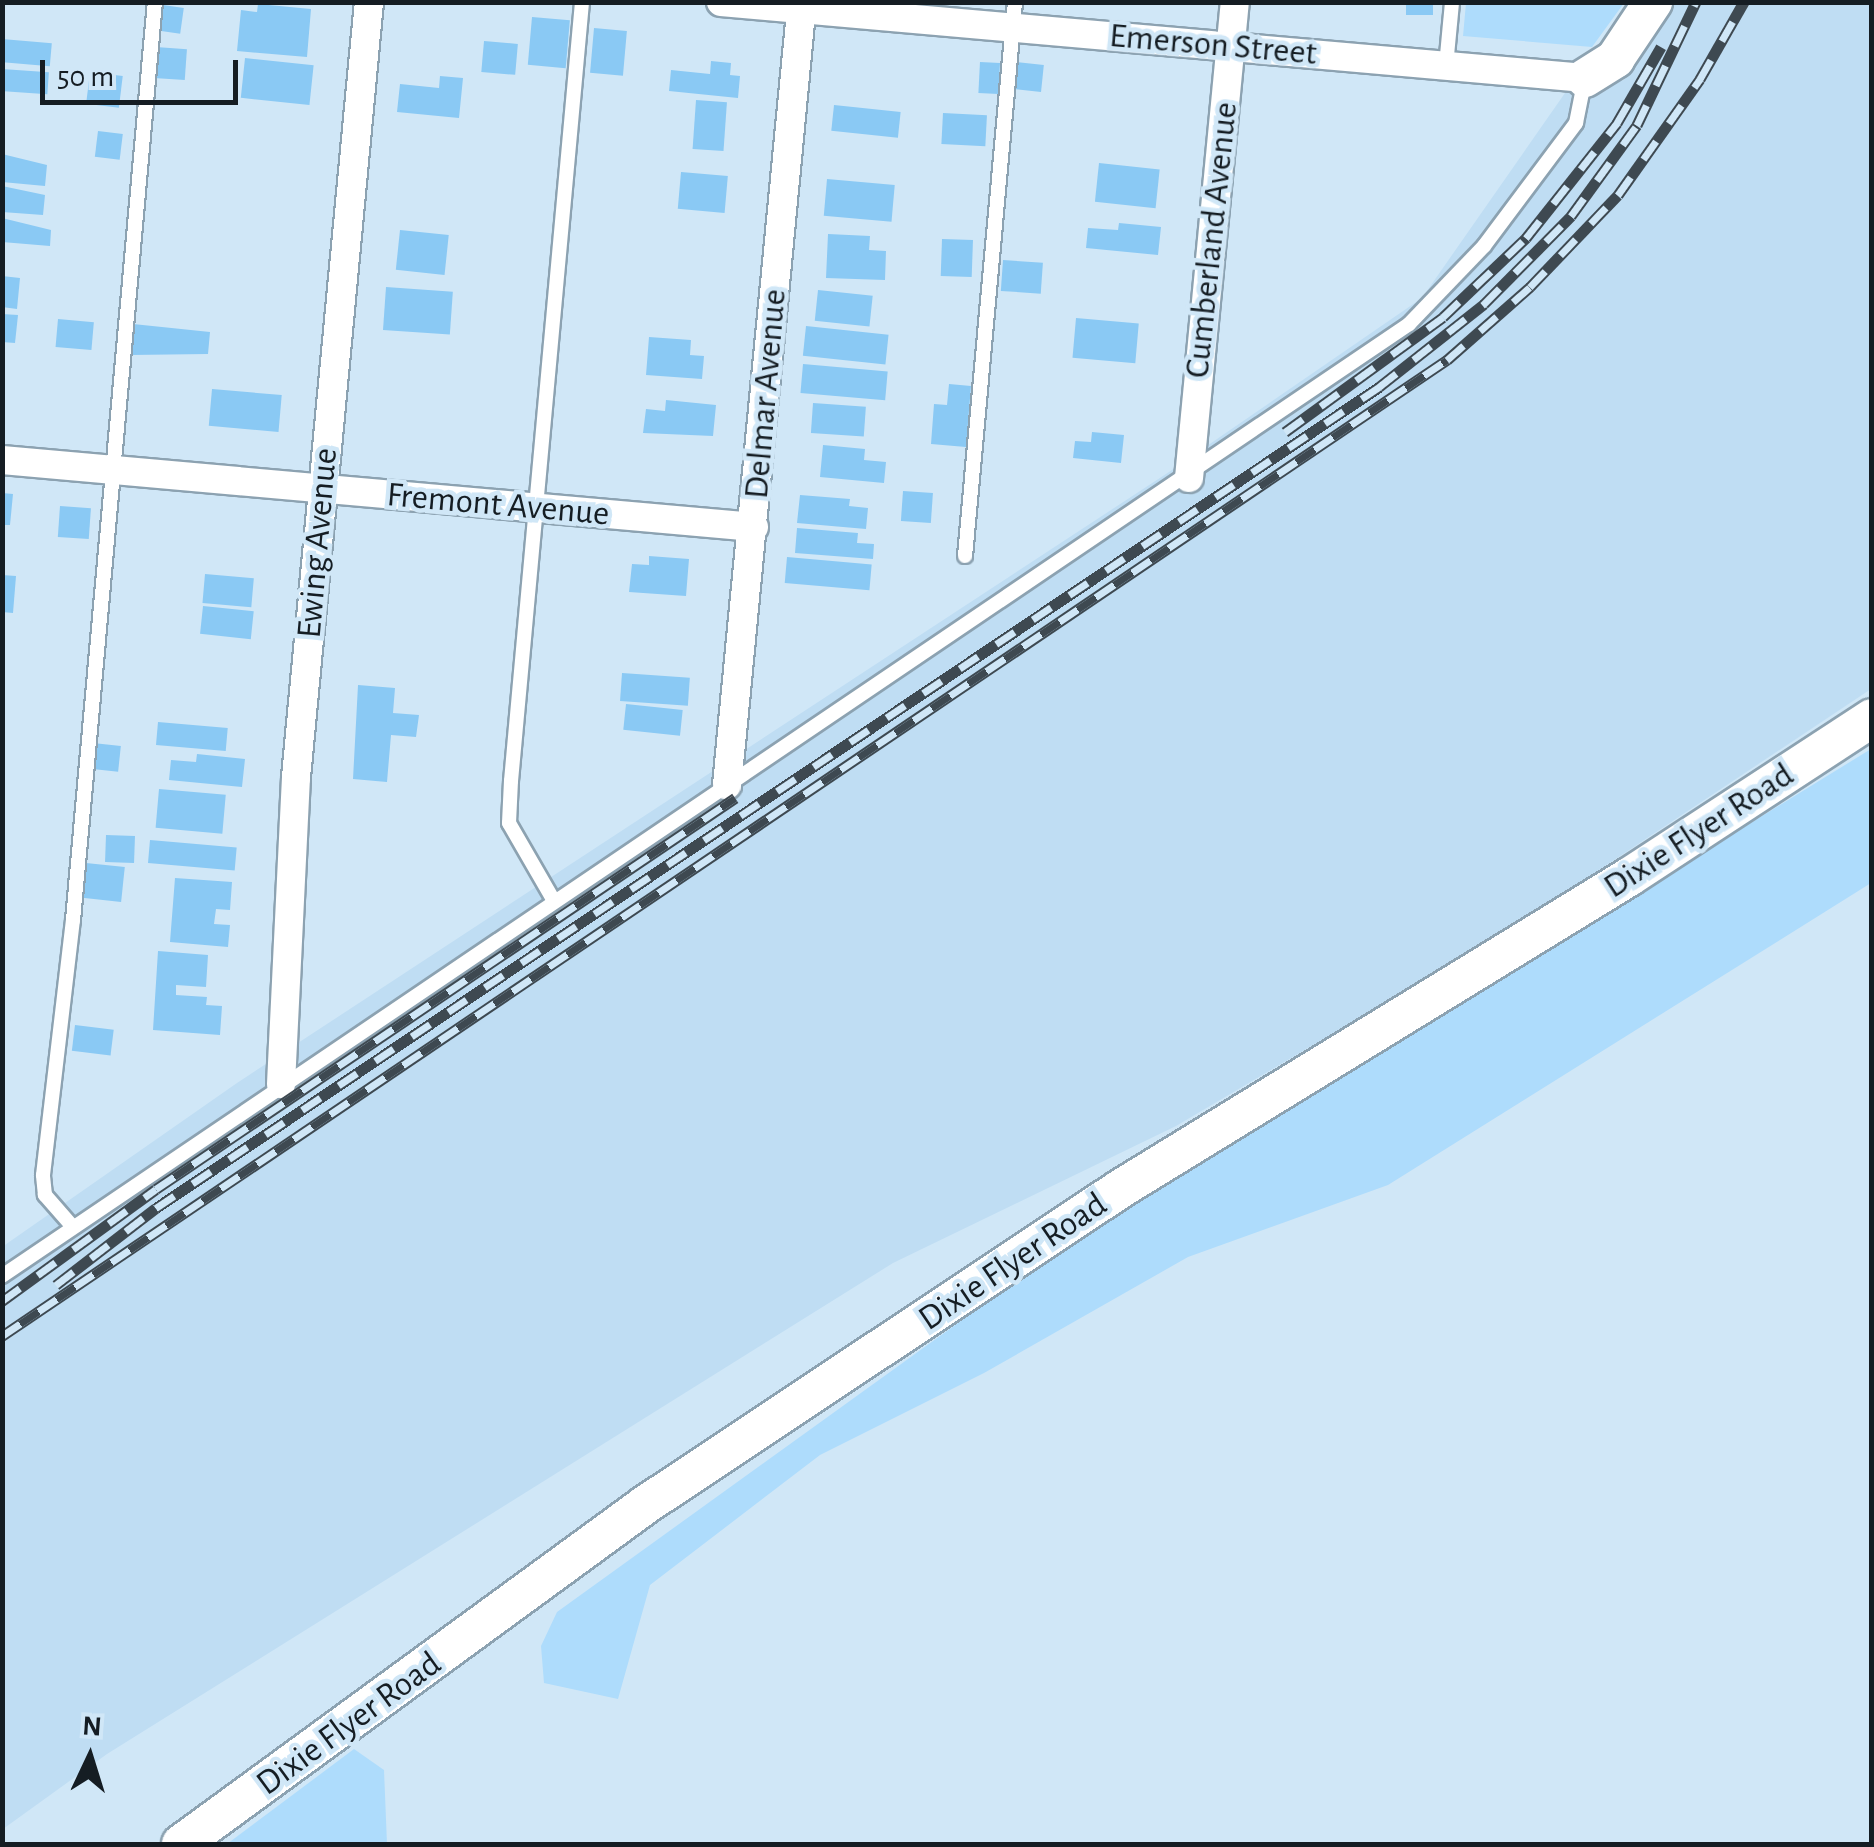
<!DOCTYPE html>
<style>
body{margin:0}
#map{position:relative;width:1874px;height:1847px;overflow:hidden;background:#d0e7f7;font-family:"Alegreya Sans",sans-serif}
div>[style]{position:absolute}
[style*='--x']{left:calc(var(--x)*1px);top:calc(var(--y)*1px);width:calc(var(--w)*1px);rotate:calc(var(--a)*1deg)}
.built>*{inset:0;background:#bfddf3}
.green>*{inset:0;background:#aedcfc}
.building>*{inset:0;background:#8ac9f4;transform-origin:0 0}
.roads{filter:drop-shadow(2px 0 #8ca2b1) drop-shadow(-2px 0 #8ca2b1) drop-shadow(0 2px #8ca2b1) drop-shadow(0 -2px #8ca2b1)}
.lane>*{height:14px;margin:-7px;padding:0 7px;transform-origin:7px;border-radius:7px;background:#fff}
.street>*{height:28px;margin:-14px;padding:0 14px;transform-origin:14px;border-radius:14px;background:#fff}
.secondary>*{height:38px;margin:-19px;padding:0 19px;transform-origin:19px;border-radius:19px;background:#fff}
.rail>*{height:11px;margin-top:-5.5px;transform-origin:0;background:repeating-linear-gradient(90deg,#d0e7f7 0 22px,#3e4951 0 44px);box-sizing:border-box;border-block:2px solid #3e4951}
span{translate:-50% -50%;white-space:nowrap;text-align:center;line-height:1.15;-webkit-text-stroke:9px #d0e7f7;paint-order:stroke}
.street-label{font-size:35px;color:#151d23}
.frame{position:absolute;inset:0;border:5px solid #151d23;pointer-events:none}
.north{position:absolute;left:40px;top:1707px;width:100px;height:100px;-webkit-text-stroke:8px #d0e7f7;paint-order:stroke;rotate:4deg;font-size:28px;font-weight:700;line-height:40px;text-align:center;color:#151d23}
.north::after{content:'';display:block;margin:auto;width:35px;height:45px;background:#151d23;clip-path:polygon(50% 0,100% 100%,50% 72%,0 100%)}
.scale{position:absolute;left:40px;top:60px;width:198px;height:45px;box-sizing:border-box;border:5px solid #151d23;border-top:0;padding-left:12px;font-size:30px;line-height:35px;white-space:nowrap;color:#151d23;-webkit-text-stroke:8px #d0e7f7;paint-order:stroke}
</style>
<div id="map">
<div class="built">
<i style="clip-path:polygon(1663px 3px,1871px 3px,1871px 689px,1521px 922px,1176px 1126px,893px 1263px,107px 1754px,3px 1829px,2px 1247px,237px 1083px,1169px 472px,1422px 298px,1565px 93px,1624px 80px)"></i>
</div>
<div class="green">
<i style="clip-path:polygon(1466px 3px,1466px 2px,1624px 3px,1592px 47px,1463px 36px)"></i>
<i style="clip-path:polygon(1871px 749px,1871px 883px,1388px 1185px,1188px 1257px,984px 1373px,820px 1455px,650px 1585px,618px 1699px,544px 1683px,541px 1646px,557px 1612px,1080px 1235px)"></i>
<i style="clip-path:polygon(354px 1749px,384px 1770px,387px 1844px,227px 1844px)"></i>
</div>
<div class="building">
<i style="left:1406px;top:2px;width:27px;height:13px"></i>
<i style="clip-path:polygon(258px 4px,311px 9px,307px 57px,237px 51px,241px 10px,257px 12px)"></i>
<i style="left:163px;top:5px;width:21px;height:26px;rotate:8deg"></i>
<i style="left:532px;top:17px;width:38px;height:48px;rotate:5deg"></i>
<i style="left:594px;top:28px;width:33px;height:45px;rotate:5deg"></i>
<i style="left:2px;top:39px;width:50px;height:23px;rotate:5deg"></i>
<i style="left:484px;top:41px;width:34px;height:31px;rotate:5deg"></i>
<i style="left:156px;top:47px;width:31px;height:31px;rotate:4deg"></i>
<i style="left:245px;top:58px;width:69px;height:40px;rotate:6deg"></i>
<i style="clip-path:polygon(711px 61px,731px 63px,730px 75px,740px 76px,738px 98px,669px 91px,671px 70px,710px 74px)"></i>
<i style="left:980px;top:62px;width:20px;height:31px;rotate:3deg"></i>
<i style="left:1015px;top:62px;width:29px;height:27px;rotate:6deg"></i>
<i style="left:2px;top:69px;width:47px;height:22px;rotate:4deg"></i>
<i style="left:90px;top:72px;width:33px;height:32px;rotate:7deg"></i>
<i style="clip-path:polygon(440px 76px,463px 78px,459px 118px,397px 112px,400px 84px,439px 88px)"></i>
<i style="left:696px;top:100px;width:31px;height:49px;rotate:4deg"></i>
<i style="left:834px;top:105px;width:67px;height:26px;rotate:6deg"></i>
<i style="left:943px;top:113px;width:44px;height:31px;rotate:3deg"></i>
<i style="left:98px;top:131px;width:25px;height:26px;rotate:7deg"></i>
<i style="clip-path:polygon(2px 154px,47px 165px,45px 186px,2px 182px)"></i>
<i style="left:1099px;top:163px;width:61px;height:39px;rotate:6deg"></i>
<i style="left:681px;top:172px;width:47px;height:37px;rotate:5deg"></i>
<i style="left:827px;top:179px;width:68px;height:37px;rotate:5deg"></i>
<i style="clip-path:polygon(2px 186px,45px 195px,43px 215px,2px 212px)"></i>
<i style="clip-path:polygon(2px 218px,51px 230px,50px 246px,2px 242px)"></i>
<i style="clip-path:polygon(1119px 223px,1161px 227px,1158px 255px,1086px 248px,1088px 228px,1118px 230px)"></i>
<i style="left:400px;top:230px;width:49px;height:40px;rotate:6deg"></i>
<i style="clip-path:polygon(828px 234px,870px 236px,869px 250px,886px 251px,885px 280px,826px 278px)"></i>
<i style="left:942px;top:239px;width:31px;height:37px;rotate:2deg"></i>
<i style="left:1003px;top:260px;width:40px;height:31px;rotate:4deg"></i>
<i style="clip-path:polygon(2px 276px,20px 278px,17px 309px,2px 307px)"></i>
<i style="left:386px;top:287px;width:67px;height:43px;rotate:4deg"></i>
<i style="left:818px;top:290px;width:55px;height:31px;rotate:6deg"></i>
<i style="clip-path:polygon(2px 314px,18px 315px,15px 343px,2px 342px)"></i>
<i style="left:1076px;top:318px;width:63px;height:40px;rotate:5deg"></i>
<i style="left:58px;top:319px;width:36px;height:28px;rotate:5deg"></i>
<i style="clip-path:polygon(133px 324px,210px 332px,208px 354px,130px 355px)"></i>
<i style="left:806px;top:326px;width:83px;height:30px;rotate:6deg"></i>
<i style="clip-path:polygon(649px 337px,691px 340px,690px 355px,704px 356px,702px 379px,646px 375px)"></i>
<i style="left:803px;top:364px;width:85px;height:29px;rotate:5deg"></i>
<i style="clip-path:polygon(949px 384px,971px 386px,966px 447px,931px 444px,934px 404px,947px 405px)"></i>
<i style="left:212px;top:389px;width:70px;height:37px;rotate:5deg"></i>
<i style="clip-path:polygon(666px 400px,716px 405px,713px 436px,643px 433px,646px 409px,665px 411px)"></i>
<i style="left:813px;top:403px;width:53px;height:30px;rotate:4deg"></i>
<i style="clip-path:polygon(1092px 432px,1124px 435px,1121px 463px,1073px 458px,1075px 441px,1091px 442px)"></i>
<i style="clip-path:polygon(823px 445px,865px 449px,864px 460px,886px 462px,884px 483px,820px 477px)"></i>
<i style="left:903px;top:491px;width:30px;height:30px;rotate:4deg"></i>
<i style="clip-path:polygon(2px 493px,13px 494px,10px 525px,2px 525px)"></i>
<i style="clip-path:polygon(800px 495px,850px 499px,849px 506px,868px 508px,866px 529px,797px 523px)"></i>
<i style="left:60px;top:506px;width:31px;height:31px;rotate:4deg"></i>
<i style="clip-path:polygon(797px 528px,858px 533px,857px 543px,874px 544px,873px 559px,795px 553px)"></i>
<i style="clip-path:polygon(649px 556px,689px 559px,686px 596px,629px 592px,632px 564px,649px 565px)"></i>
<i style="left:787px;top:557px;width:85px;height:26px;rotate:5deg"></i>
<i style="left:205px;top:574px;width:49px;height:29px;rotate:5deg"></i>
<i style="clip-path:polygon(2px 575px,16px 576px,13px 613px,2px 612px)"></i>
<i style="left:203px;top:606px;width:51px;height:28px;rotate:6deg"></i>
<i style="left:622px;top:673px;width:68px;height:28px;rotate:4deg"></i>
<i style="clip-path:polygon(358px 685px,395px 688px,393px 713px,419px 715px,416px 737px,391px 735px,387px 782px,353px 779px)"></i>
<i style="left:626px;top:704px;width:57px;height:26px;rotate:6deg"></i>
<i style="left:158px;top:722px;width:70px;height:23px;rotate:5deg"></i>
<i style="left:93px;top:743px;width:28px;height:26px;rotate:6deg"></i>
<i style="clip-path:polygon(197px 754px,245px 759px,242px 787px,169px 780px,171px 760px,196px 762px)"></i>
<i style="left:159px;top:789px;width:67px;height:39px;rotate:5deg"></i>
<i style="left:106px;top:835px;width:29px;height:27px;rotate:2deg"></i>
<i style="left:150px;top:840px;width:87px;height:23px;rotate:5deg"></i>
<i style="left:86px;top:863px;width:39px;height:35px;rotate:6deg"></i>
<i style="clip-path:polygon(175px 878px,232px 882px,230px 910px,216px 909px,214px 924px,230px 925px,228px 947px,170px 942px)"></i>
<i style="clip-path:polygon(158px 951px,208px 955px,206px 987px,176px 985px,176px 995px,207px 997px,206px 1005px,222px 1006px,220px 1035px,153px 1030px)"></i>
<i style="left:75px;top:1025px;width:39px;height:26px;rotate:7deg"></i>
</div>
<div class="roads">
<div class="lane">
<i style="--x:1446;--y:66;--w:64;--a:-84.6"></i>
<i style="--x:965;--y:556;--w:556;--a:-84.84"></i>
<i style="--x:554;--y:901;--w:90;--a:-120"></i>
<i style="--x:509;--y:823;--w:42;--a:-87.3"></i>
<i style="--x:511;--y:781;--w:782;--a:-84.79"></i>
<i style="--x:73;--y:1227;--w:43;--a:-131.2"></i>
<i style="--x:45;--y:1195;--w:20;--a:-96"></i>
<i style="--x:43;--y:1175;--w:257;--a:-83.3"></i>
<i style="--x:73;--y:920;--w:922;--a:-84.9"></i>
<i style="--x:2;--y:1276;--w:1699;--a:-34.08"></i>
<i style="--x:1409;--y:324;--w:108;--a:-46.1"></i>
<i style="--x:1484;--y:246;--w:154;--a:-53.2"></i>
<i style="--x:1576;--y:123;--w:46;--a:-78.7"></i>
</div>
<div class="street">
<i style="--x:721;--y:2;--w:867;--a:5.03"></i>
<i style="--x:2;--y:460;--w:755;--a:5.09"></i>
<i style="--x:1189;--y:478;--w:478;--a:-84.5"></i>
<i style="--x:727;--y:785;--w:787;--a:-84.53"></i>
<i style="--x:281;--y:1084;--w:307;--a:-87.2"></i>
<i style="--x:296;--y:777;--w:778;--a:-84.62"></i>
</div>
<div class="secondary">
<i style="--x:1585;--y:78;--w:36;--a:-32"></i>
<i style="--x:1615;--y:59;--w:69;--a:-56.3"></i>
<i style="--x:181;--y:1844;--w:575;--a:-36.15"></i>
<i style="--x:645;--y:1505;--w:571;--a:-33.63"></i>
<i style="--x:1120;--y:1189;--w:597;--a:-31.51"></i>
<i style="--x:1629;--y:877;--w:290;--a:-33.2"></i>
</div>
</div>
<div class="rail">
<i style="--x:1285;--y:432;--w:195;--a:-36"></i>
<i style="--x:1443;--y:317;--w:115;--a:-43.6"></i>
<i style="--x:1526;--y:238;--w:147;--a:-51.6"></i>
<i style="--x:1617;--y:123;--w:88;--a:-59.9"></i>
<i style="--x:56;--y:1285;--w:126;--a:-37.6"></i>
<i style="--x:156;--y:1208;--w:1473;--a:-33.87"></i>
<i style="--x:1379;--y:387;--w:134;--a:-38.3"></i>
<i style="--x:1484;--y:304;--w:124;--a:-45.3"></i>
<i style="--x:1571;--y:216;--w:112;--a:-54"></i>
<i style="--x:1637;--y:125;--w:136;--a:-64.4"></i>
<i style="--x:2;--y:1301;--w:190;--a:-36"></i>
<i style="--x:156;--y:1189;--w:699;--a:-34.03"></i>
<i style="--x:2;--y:1336;--w:1744;--a:-34.04"></i>
<i style="--x:1447;--y:360;--w:111;--a:-41.3"></i>
<i style="--x:1530;--y:287;--w:127;--a:-46.3"></i>
<i style="--x:1618;--y:195;--w:142;--a:-54.7"></i>
<i style="--x:1700;--y:79;--w:89;--a:-60.3"></i>
</div>
<div class="street-label">
<span style="left:1213px;top:45px;rotate:5deg">Emerson Street</span>
<span style="left:1212px;top:240px;rotate:-84deg">Cumberland Avenue</span>
<span style="left:766px;top:394px;rotate:-85deg">Delmar Avenue</span>
<span style="left:498px;top:505px;rotate:5deg">Fremont Avenue</span>
<span style="left:318px;top:543px;rotate:-85deg">Ewing Avenue</span>
<span style="left:1699px;top:831px;rotate:-33deg">Dixie Flyer Road</span>
<span style="left:1013px;top:1262px;rotate:-34deg">Dixie Flyer Road</span>
<span style="left:349px;top:1724px;rotate:-36deg">Dixie Flyer Road</span>
</div>
<div class="frame"></div>
<div class="north">N</div>
<div class="scale">50 m</div>
</div>
